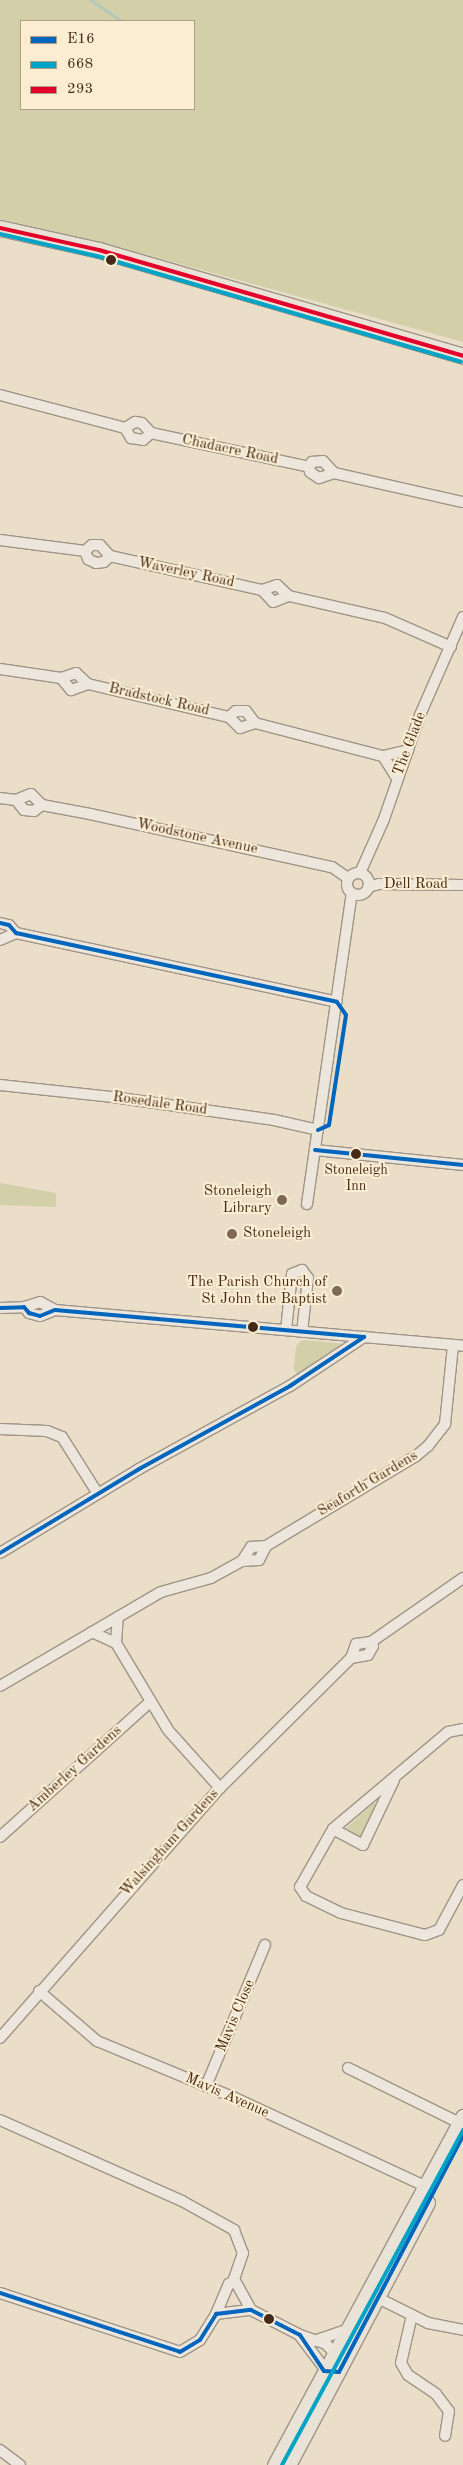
<!DOCTYPE html>
<style>
body{margin:0}
#map{position:relative;width:463px;height:2465px;overflow:hidden;background:#eadec8;font-family:"Old Standard TT",serif}
div>[style]{position:absolute}
[style*='--x']{left:calc(var(--x)*1px);top:calc(var(--y)*1px);width:calc(var(--w)*1px);rotate:calc(var(--a)*1deg)}
.green>*{inset:0;background:#d3cfa8}
.stream>*{height:2.5px;margin:-1.25px;padding:0 1.25px;transform-origin:1.25px;border-radius:1.25px;background:#b4c8b9}
.roads{filter:drop-shadow(1px 0 #9f9486) drop-shadow(-1px 0 #9f9486) drop-shadow(0 1px #9f9486) drop-shadow(0 -1px #9f9486)}
.minor>*{height:10px;margin:-5px;padding:0 5px;transform-origin:5px;border-radius:5px;background:#ede6dc}
.minor>.ring{margin:-5px;padding:0;box-sizing:content-box;background:none;border:10px solid #ede6dc;border-radius:50%}
.highway>*{height:15px;margin:-7.5px;padding:0 7.5px;transform-origin:7.5px;border-radius:7.5px;background:#e9e2d6}
.bus-1>*{height:4px;margin:-2px;padding:0 2px;transform-origin:2px;border-radius:2px;background:#0065bd}
.bus-2>*{height:4px;margin:-2px;padding:0 2px;transform-origin:2px;border-radius:2px;background:#03a3c5}
.bus-3>*{height:4px;margin:-2px;padding:0 2px;transform-origin:2px;border-radius:2px;background:#e4002b}
.dots>*{width:14px;height:14px;translate:-50% -50%;box-sizing:border-box;border:2px solid #faedd2;border-radius:50%}
span{translate:-50% -50%;white-space:nowrap;text-align:center;line-height:1.15;-webkit-text-stroke:4px #faedd2;paint-order:stroke}
.bus-label{font-size:14px;color:#442818}
.street-label{font-size:15px;color:#442818}
.poi-label{font-size:15px;color:#442818}
.right{translate:-100% -50%;text-align:right}
.left{translate:0 -50%;text-align:left}
.legend{position:absolute;left:20px;top:20px;width:175px;height:90px;box-sizing:border-box;background:#faedd2;border:1px solid #b19e88;margin:0;padding:6px 9px;list-style:none;font-size:15px;color:#442818}
.legend li{display:flex;align-items:center;gap:10px;height:25px}
.legend b{width:25px;border:1px solid #b19e88}
</style>
<div id="map">
<div class="green">
<i style="clip-path:polygon(evenodd,0 0,463px 0,463px 342px,97px 241px,0 219px,0 0,21px 21px,194px 21px,194px 109px,21px 109px,21px 21px)"></i>
<i style="clip-path:polygon(0 1183px,56px 1193px,56px 1207px,0 1205px)"></i>
<i style="clip-path:polygon(301px 1341px,305px 1340px,345px 1344px,298px 1375px,294px 1370px,296px 1346px)"></i>
<i style="clip-path:polygon(374px 1803px,378px 1805px,363px 1840px,344px 1830px)"></i>
</div>
<div class="stream">
<i style="--x:91;--y:0;--w:37;--a:34"></i>
</div>
<div class="roads">
<div class="minor">
<i style="--x:0;--y:395;--w:129;--a:14.8"></i>
<i style="--x:125;--y:428;--w:12;--a:59"></i>
<i style="--x:131;--y:438;--w:12;--a:9"></i>
<i style="--x:143;--y:440;--w:11;--a:-41"></i>
<i style="--x:125;--y:428;--w:12;--a:-31"></i>
<i style="--x:135;--y:422;--w:7;--a:8"></i>
<i style="--x:142;--y:423;--w:13;--a:48"></i>
<i style="--x:151;--y:433;--w:162;--a:12.1"></i>
<i style="--x:309;--y:467;--w:5;--a:79"></i>
<i style="--x:310;--y:472;--w:11;--a:34"></i>
<i style="--x:319;--y:478;--w:16;--a:-18"></i>
<i style="--x:334;--y:473;--w:132;--a:12.7"></i>
<i style="--x:309;--y:467;--w:6;--a:-59"></i>
<i style="--x:312;--y:462;--w:11;--a:-5"></i>
<i style="--x:323;--y:461;--w:16;--a:47"></i>
<i style="--x:0;--y:540;--w:86;--a:7.4"></i>
<i style="--x:85;--y:551;--w:9;--a:-41"></i>
<i style="--x:92;--y:545;--w:8;--a:0"></i>
<i style="--x:100;--y:545;--w:15;--a:48"></i>
<i style="--x:110;--y:556;--w:156;--a:12.6"></i>
<i style="--x:262;--y:590;--w:16;--a:-18"></i>
<i style="--x:277;--y:585;--w:16;--a:43"></i>
<i style="--x:289;--y:596;--w:98;--a:12.9"></i>
<i style="--x:385;--y:618;--w:72;--a:23.7"></i>
<i style="--x:85;--y:551;--w:9;--a:69"></i>
<i style="--x:88;--y:559;--w:9;--a:27"></i>
<i style="--x:96;--y:563;--w:8;--a:-7"></i>
<i style="--x:104;--y:562;--w:8;--a:-45"></i>
<i style="--x:262;--y:590;--w:16;--a:47"></i>
<i style="--x:273;--y:602;--w:17;--a:-21"></i>
<i style="--x:0;--y:669;--w:62;--a:8.4"></i>
<i style="--x:61;--y:678;--w:16;--a:-18"></i>
<i style="--x:76;--y:673;--w:16;--a:43"></i>
<i style="--x:88;--y:684;--w:145;--a:13.2"></i>
<i style="--x:61;--y:678;--w:16;--a:50"></i>
<i style="--x:71;--y:690;--w:18;--a:-19"></i>
<i style="--x:229;--y:717;--w:16;--a:45"></i>
<i style="--x:240;--y:728;--w:16;--a:-18"></i>
<i style="--x:255;--y:723;--w:132;--a:14.5"></i>
<i style="--x:383;--y:756;--w:26;--a:-13"></i>
<i style="--x:229;--y:717;--w:9;--a:-41"></i>
<i style="--x:236;--y:711;--w:10;--a:0"></i>
<i style="--x:246;--y:711;--w:15;--a:53"></i>
<i style="--x:383;--y:756;--w:26;--a:58"></i>
<i style="--x:0;--y:798;--w:16;--a:7"></i>
<i style="--x:16;--y:800;--w:16;--a:-22"></i>
<i style="--x:31;--y:794;--w:16;--a:45"></i>
<i style="--x:16;--y:800;--w:13;--a:51"></i>
<i style="--x:24;--y:810;--w:10;--a:6"></i>
<i style="--x:34;--y:811;--w:10;--a:-37"></i>
<i style="--x:42;--y:805;--w:49;--a:10.6"></i>
<i style="--x:90;--y:814;--w:248;--a:12.4"></i>
<i style="--x:332;--y:867;--w:19;--a:35"></i>
<i style="--x:360;--y:873;--w:59;--a:-66"></i>
<i style="--x:384;--y:819;--w:110;--a:-70.9"></i>
<i style="--x:420;--y:715;--w:107;--a:-66.3"></i>
<i class="ring" style="left:347px;top:873px;width:12px;height:12px"></i>
<i style="--x:368;--y:887;--w:11;--a:-15"></i>
<i style="--x:379;--y:884;--w:84;--a:0.7"></i>
<i style="--x:0;--y:923;--w:9;--a:13"></i>
<i style="--x:9;--y:925;--w:11;--a:49"></i>
<i style="--x:16;--y:933;--w:328;--a:12.1"></i>
<i style="--x:0;--y:940;--w:17;--a:-24"></i>
<i style="--x:0;--y:1085;--w:114;--a:6.1"></i>
<i style="--x:113;--y:1097;--w:163;--a:8.1"></i>
<i style="--x:274;--y:1120;--w:45;--a:12.8"></i>
<i style="--x:315;--y:1150;--w:149;--a:5.8"></i>
<i style="--x:307;--y:1204;--w:314;--a:-81.8"></i>
<i style="--x:24;--y:1307;--w:8;--a:50"></i>
<i style="--x:29;--y:1313;--w:11;--a:15"></i>
<i style="--x:40;--y:1316;--w:16;--a:-22"></i>
<i style="--x:55;--y:1310;--w:410;--a:5"></i>
<i style="--x:0;--y:1308;--w:24;--a:-2"></i>
<i style="--x:24;--y:1307;--w:17;--a:-17"></i>
<i style="--x:40;--y:1302;--w:17;--a:28"></i>
<i style="--x:286;--y:1330;--w:56;--a:-83.9"></i>
<i style="--x:292;--y:1274;--w:11;--a:-22"></i>
<i style="--x:302;--y:1270;--w:10;--a:53"></i>
<i style="--x:308;--y:1278;--w:54;--a:96.3"></i>
<i style="--x:0;--y:1429;--w:47;--a:2.4"></i>
<i style="--x:47;--y:1431;--w:16;--a:22"></i>
<i style="--x:62;--y:1437;--w:67;--a:57.7"></i>
<i style="--x:0;--y:1553;--w:162;--a:-31.1"></i>
<i style="--x:139;--y:1469;--w:172;--a:-28.8"></i>
<i style="--x:290;--y:1386;--w:89;--a:-33.5"></i>
<i style="--x:242;--y:1561;--w:17;--a:-3"></i>
<i style="--x:259;--y:1560;--w:16;--a:-63"></i>
<i style="--x:92;--y:1632;--w:26;--a:25"></i>
<i style="--x:116;--y:1643;--w:101;--a:59.1"></i>
<i style="--x:168;--y:1730;--w:78;--a:48.1"></i>
<i style="--x:116;--y:1643;--w:26;--a:-86"></i>
<i style="--x:351;--y:1658;--w:17;--a:-10"></i>
<i style="--x:368;--y:1655;--w:10;--a:-61"></i>
<i style="--x:373;--y:1646;--w:4;--a:-117"></i>
<i style="--x:0;--y:1686;--w:186;--a:-30.3"></i>
<i style="--x:161;--y:1592;--w:52;--a:-15.6"></i>
<i style="--x:211;--y:1578;--w:35;--a:-29"></i>
<i style="--x:242;--y:1561;--w:17;--a:-57"></i>
<i style="--x:251;--y:1547;--w:15;--a:-4"></i>
<i style="--x:266;--y:1546;--w:175;--a:-31"></i>
<i style="--x:416;--y:1456;--w:16;--a:-40"></i>
<i style="--x:428;--y:1446;--w:28;--a:-52"></i>
<i style="--x:445;--y:1424;--w:79;--a:-84.2"></i>
<i style="--x:463;--y:1729;--w:15;--a:169"></i>
<i style="--x:448;--y:1732;--w:150;--a:139.9"></i>
<i style="--x:333;--y:1829;--w:67;--a:119.6"></i>
<i style="--x:300;--y:1887;--w:11;--a:56"></i>
<i style="--x:306;--y:1896;--w:39;--a:26"></i>
<i style="--x:341;--y:1913;--w:87;--a:14.7"></i>
<i style="--x:425;--y:1935;--w:15;--a:-20"></i>
<i style="--x:439;--y:1930;--w:51;--a:-61.9"></i>
<i style="--x:333;--y:1829;--w:34;--a:28"></i>
<i style="--x:363;--y:1845;--w:72;--a:-64.5"></i>
<i style="--x:0;--y:1837;--w:203;--a:-42"></i>
<i style="--x:39;--y:1991;--w:77;--a:40.8"></i>
<i style="--x:97;--y:2041;--w:147;--a:22.4"></i>
<i style="--x:233;--y:2097;--w:212;--a:24.9"></i>
<i style="--x:0;--y:2038;--w:333;--a:-48.7"></i>
<i style="--x:220;--y:1788;--w:185;--a:-44.8"></i>
<i style="--x:351;--y:1658;--w:15;--a:-70"></i>
<i style="--x:356;--y:1644;--w:15;--a:-8"></i>
<i style="--x:371;--y:1642;--w:112;--a:-34.8"></i>
<i style="--x:348;--y:2068;--w:125;--a:26.2"></i>
<i style="--x:206;--y:2086;--w:153;--a:-67.3"></i>
<i style="--x:0;--y:2120;--w:199;--a:24"></i>
<i style="--x:182;--y:2201;--w:60;--a:29.1"></i>
<i style="--x:234;--y:2230;--w:25;--a:69"></i>
<i style="--x:243;--y:2253;--w:28;--a:109"></i>
<i style="--x:234;--y:2279;--w:35;--a:61"></i>
<i style="--x:0;--y:2293;--w:189;--a:18.1"></i>
<i style="--x:180;--y:2352;--w:23;--a:-31"></i>
<i style="--x:200;--y:2340;--w:31;--a:-58"></i>
<i style="--x:216;--y:2314;--w:35;--a:-7"></i>
<i style="--x:251;--y:2310;--w:55;--a:27"></i>
<i style="--x:300;--y:2335;--w:28;--a:19"></i>
<i style="--x:326;--y:2344;--w:19;--a:47"></i>
<i style="--x:378;--y:2298;--w:56;--a:26.6"></i>
<i style="--x:428;--y:2323;--w:36;--a:11"></i>
<i style="--x:216;--y:2314;--w:33;--a:-67"></i>
<i style="--x:229;--y:2284;--w:6;--a:-18"></i>
<i style="--x:412;--y:2315;--w:49;--a:102.9"></i>
<i style="--x:401;--y:2363;--w:14;--a:60"></i>
<i style="--x:408;--y:2375;--w:34;--a:34"></i>
<i style="--x:436;--y:2394;--w:21;--a:53"></i>
<i style="--x:449;--y:2411;--w:25;--a:99"></i>
<i style="--x:300;--y:2336;--w:46;--a:52.9"></i>
<i style="--x:314;--y:2341;--w:34;--a:-19"></i>
<i style="--x:0;--y:2450;--w:25;--a:37"></i>
</div>
<div class="highway">
<i style="--x:0;--y:228;--w:101;--a:12.5"></i>
<i style="--x:99;--y:250;--w:379;--a:16.2"></i>
<i style="--x:275;--y:2465;--w:396;--a:-61.6"></i>
<i style="--x:288;--y:2465;--w:297;--a:-62.1"></i>
</div>
</div>
<div class="bus-1">
<i style="--x:0;--y:923;--w:9;--a:13"></i>
<i style="--x:9;--y:925;--w:11;--a:49"></i>
<i style="--x:16;--y:933;--w:328;--a:12.1"></i>
<i style="--x:318;--y:1130;--w:12;--a:-24"></i>
<i style="--x:329;--y:1125;--w:111;--a:-81.2"></i>
<i style="--x:346;--y:1015;--w:16;--a:-125"></i>
<i style="--x:315;--y:1150;--w:149;--a:5.8"></i>
<i style="--x:0;--y:1308;--w:24;--a:-2"></i>
<i style="--x:24;--y:1307;--w:8;--a:50"></i>
<i style="--x:29;--y:1313;--w:11;--a:15"></i>
<i style="--x:40;--y:1316;--w:16;--a:-22"></i>
<i style="--x:55;--y:1310;--w:310;--a:5"></i>
<i style="--x:0;--y:1553;--w:162;--a:-31.1"></i>
<i style="--x:139;--y:1469;--w:172;--a:-28.8"></i>
<i style="--x:290;--y:1386;--w:89;--a:-33.5"></i>
<i style="--x:0;--y:2293;--w:189;--a:18.1"></i>
<i style="--x:180;--y:2352;--w:23;--a:-31"></i>
<i style="--x:200;--y:2340;--w:31;--a:-58"></i>
<i style="--x:216;--y:2314;--w:35;--a:-7"></i>
<i style="--x:251;--y:2310;--w:55;--a:27"></i>
<i style="--x:300;--y:2335;--w:43;--a:56.3"></i>
<i style="--x:324;--y:2371;--w:15;--a:4"></i>
<i style="--x:339;--y:2372;--w:267;--a:-62.3"></i>
</div>
<div class="bus-2">
<i style="--x:0;--y:234;--w:99;--a:12.8"></i>
<i style="--x:97;--y:256;--w:379;--a:16.2"></i>
<i style="--x:282;--y:2465;--w:381;--a:-61.6"></i>
</div>
<div class="bus-3">
<i style="--x:0;--y:228;--w:101;--a:12.5"></i>
<i style="--x:99;--y:250;--w:379;--a:16.2"></i>
</div>
<div class="dots">
<i style="left:111px;top:260px;background:#442818"></i>
<i style="left:356px;top:1154px;background:#442818"></i>
<i style="left:282px;top:1200px;background:#7e6856"></i>
<i style="left:232px;top:1234px;background:#7e6856"></i>
<i style="left:337px;top:1291px;background:#7e6856"></i>
<i style="left:253px;top:1327px;background:#442818"></i>
<i style="left:269px;top:2319px;background:#442818"></i>
</div>
<div class="bus-label">
<span style="left:356px;top:1178px">Stoneleigh<br>Inn</span>
</div>
<div class="street-label">
<span style="left:230px;top:450px;rotate:12deg">Chadacre Road</span>
<span style="left:186px;top:573px;rotate:12deg">Waverley Road</span>
<span style="left:159px;top:700px;rotate:13deg">Bradstock Road</span>
<span style="left:410px;top:744px;rotate:-69deg">The Glade</span>
<span style="left:197px;top:837px;rotate:12deg">Woodstone Avenue</span>
<span style="left:416px;top:885px">Dell Road</span>
<span style="left:160px;top:1104px;rotate:8deg">Rosedale Road</span>
<span style="left:368px;top:1484px;rotate:-31deg">Seaforth Gardens</span>
<span style="left:75px;top:1769px;rotate:-42deg">Amberley Gardens</span>
<span style="left:170px;top:1843px;rotate:-48deg">Walsingham Gardens</span>
<span style="left:236px;top:2016px;rotate:-67deg">Mavis Close</span>
<span style="left:227px;top:2096px;rotate:24deg">Mavis Avenue</span>
</div>
<div class="poi-label">
<span class="right" style="left:272px;top:1200px">Stoneleigh<br>Library</span>
<span class="left" style="left:243px;top:1234px">Stoneleigh</span>
<span class="right" style="left:327px;top:1291px">The Parish Church of<br>St John the Baptist</span>
</div>
<ul class="legend">
<li><b style="height:6px;background:#0065bd"></b>E16</li>
<li><b style="height:6px;background:#03a3c5"></b>668</li>
<li><b style="height:6px;background:#e4002b"></b>293</li>
</ul>
</div>
